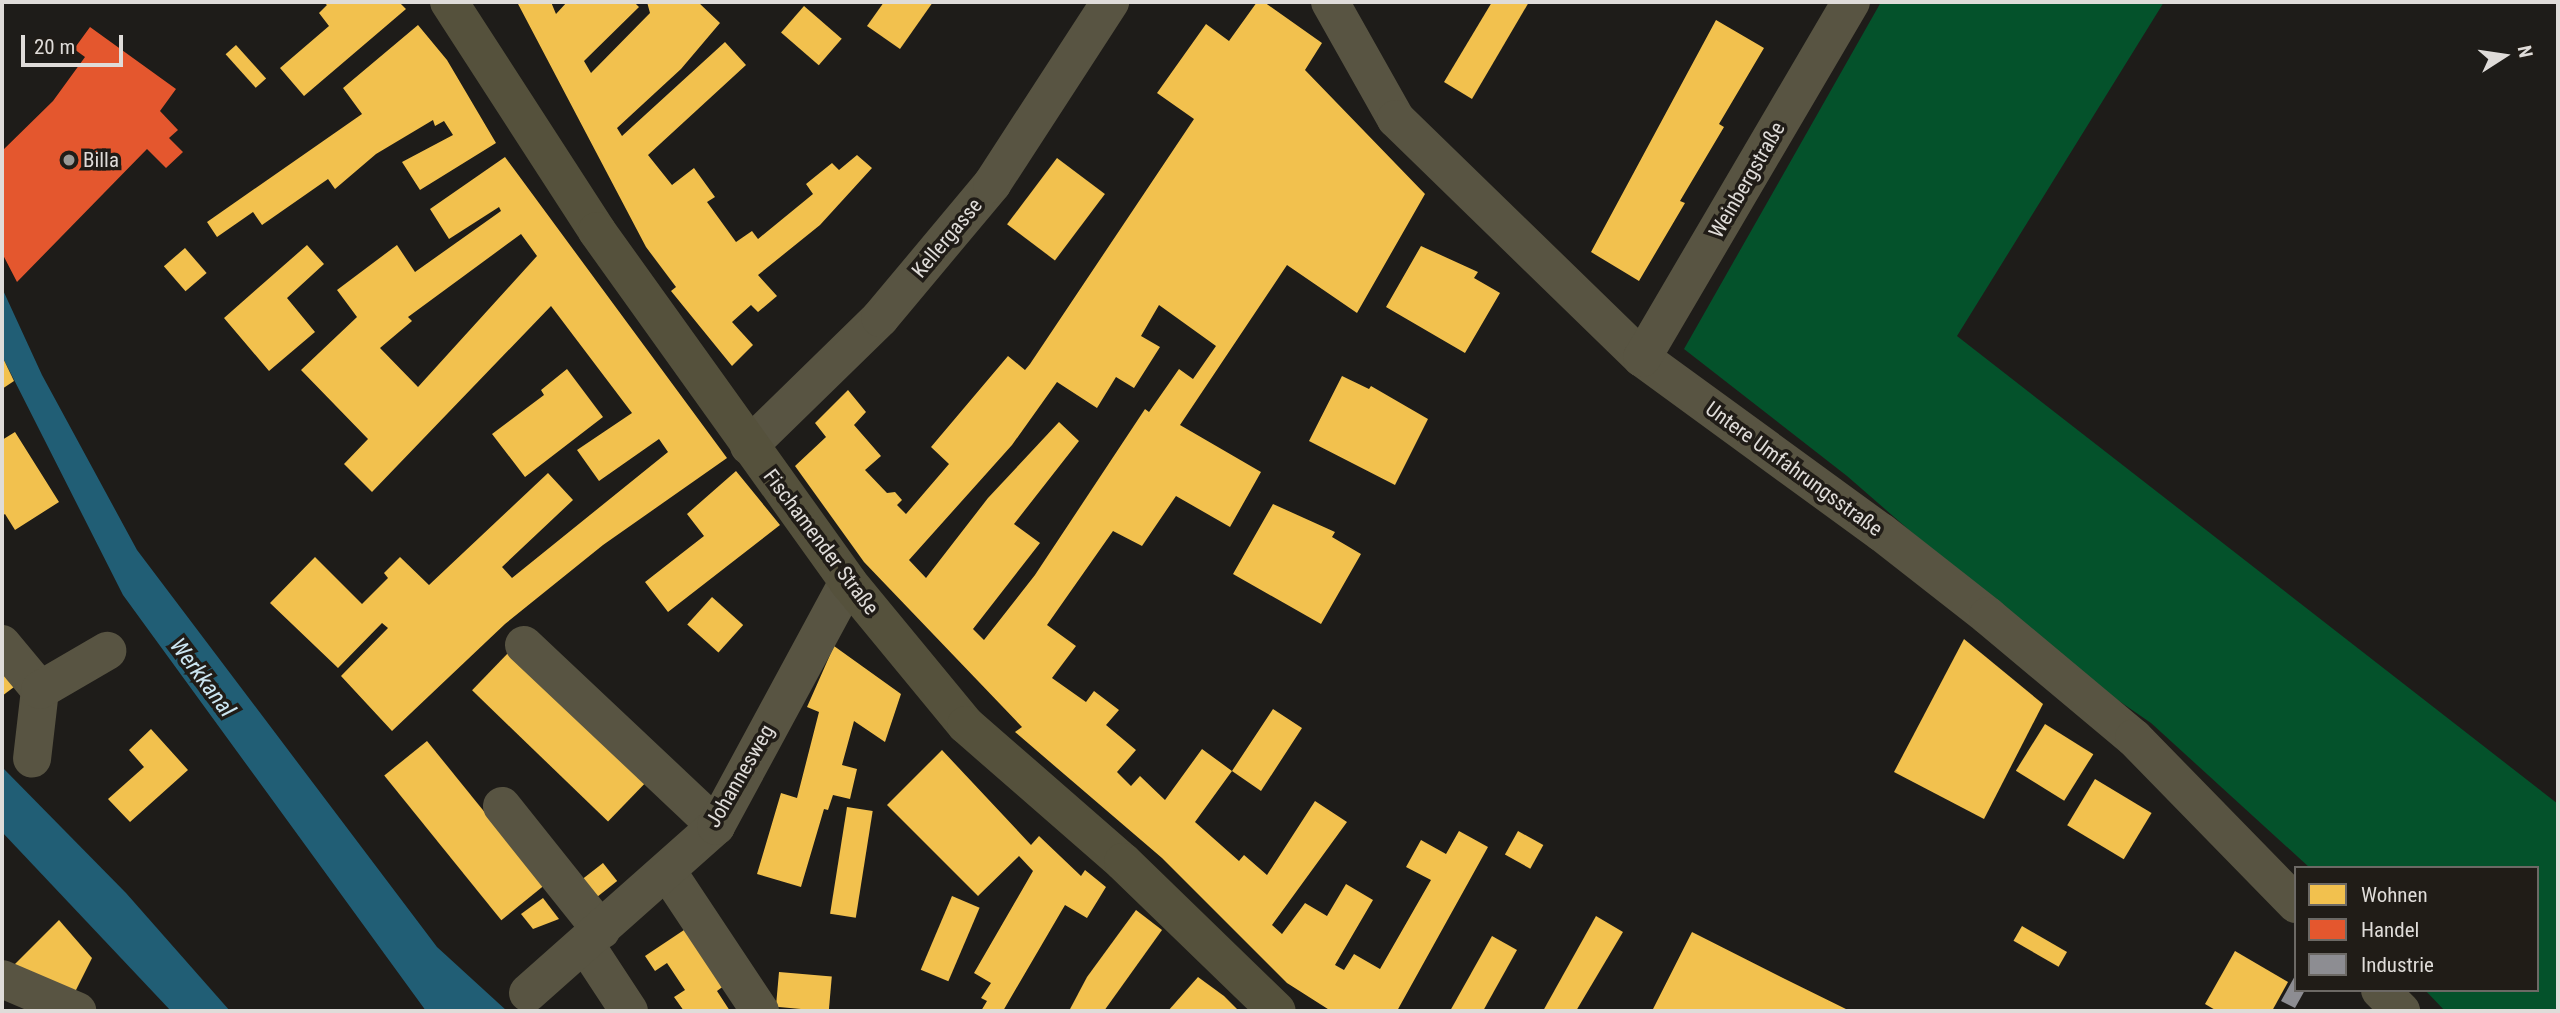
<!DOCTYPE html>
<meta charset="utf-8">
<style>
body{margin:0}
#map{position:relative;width:2560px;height:1013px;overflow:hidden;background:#1e1c19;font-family:"Roboto Condensed",sans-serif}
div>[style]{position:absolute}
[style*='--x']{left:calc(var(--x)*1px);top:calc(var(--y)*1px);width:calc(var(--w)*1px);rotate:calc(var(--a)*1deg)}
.forest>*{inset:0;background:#04522b}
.water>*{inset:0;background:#215e75}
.homes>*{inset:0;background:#f2c14e;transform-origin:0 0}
.shops>*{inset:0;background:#e4572e}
.industry>*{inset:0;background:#8d8d92}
.street>*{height:38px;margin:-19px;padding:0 19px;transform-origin:19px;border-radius:19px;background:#585442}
.secondary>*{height:38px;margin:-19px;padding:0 19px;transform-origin:19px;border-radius:19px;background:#55513c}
.dots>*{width:19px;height:19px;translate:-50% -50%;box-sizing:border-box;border:4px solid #201c17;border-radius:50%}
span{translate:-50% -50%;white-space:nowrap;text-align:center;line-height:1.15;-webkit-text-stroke:7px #201c17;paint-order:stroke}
.poi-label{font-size:21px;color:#dfdcd9}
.left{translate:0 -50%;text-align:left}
.street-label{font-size:21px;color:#dfdcd9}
.water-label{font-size:23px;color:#cce6f2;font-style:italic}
.frame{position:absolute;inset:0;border:4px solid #dfdcd9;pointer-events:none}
.legend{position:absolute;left:2294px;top:866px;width:245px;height:126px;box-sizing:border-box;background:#201c17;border:2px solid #6c6965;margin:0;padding:9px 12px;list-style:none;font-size:21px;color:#dfdcd9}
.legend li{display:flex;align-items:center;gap:14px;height:35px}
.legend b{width:35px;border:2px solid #6c6965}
.north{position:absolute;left:2469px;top:21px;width:70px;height:70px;-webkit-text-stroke:5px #201c17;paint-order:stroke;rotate:78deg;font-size:19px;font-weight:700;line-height:28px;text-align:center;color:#dfdcd9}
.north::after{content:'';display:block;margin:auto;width:24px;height:32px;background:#dfdcd9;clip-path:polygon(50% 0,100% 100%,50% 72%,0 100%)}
.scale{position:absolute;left:21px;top:35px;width:102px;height:32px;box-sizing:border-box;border:4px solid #dfdcd9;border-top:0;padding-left:9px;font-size:21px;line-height:24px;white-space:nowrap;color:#dfdcd9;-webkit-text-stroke:5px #201c17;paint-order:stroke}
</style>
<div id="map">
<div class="forest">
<i style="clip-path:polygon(1881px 2px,2164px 2px,1957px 336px,2558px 804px,2558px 1011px,2445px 1011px,2425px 990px,2537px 990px,2537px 868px,2310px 868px,2151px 723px,2055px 657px,1847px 476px,1684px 349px)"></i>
</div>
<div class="water">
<i style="clip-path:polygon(2px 288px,42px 375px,137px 550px,437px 947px,507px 1011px,426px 1011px,123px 595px,2px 356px)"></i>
<i style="clip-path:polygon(2px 767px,126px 893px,230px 1011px,171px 1011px,2px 832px)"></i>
</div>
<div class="homes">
<i style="clip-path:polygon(323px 2px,399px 2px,406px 9px,304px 96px,280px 68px,329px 26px,319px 13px,327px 5px)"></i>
<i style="clip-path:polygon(517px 2px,551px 2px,556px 14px,567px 2px,634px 2px,639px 7px,584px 61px,591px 73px,650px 13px,647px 2px,698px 2px,720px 23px,681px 69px,617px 128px,622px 136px,725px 42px,746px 65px,648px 155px,672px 185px,694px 168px,715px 197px,707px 202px,736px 242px,752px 231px,758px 239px,813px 194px,806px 184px,832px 163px,839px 170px,857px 155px,872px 168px,820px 225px,758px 275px,777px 296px,758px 312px,751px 305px,732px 322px,753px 345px,732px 366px,671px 291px,676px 287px,646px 247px)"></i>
<i style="clip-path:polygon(884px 2px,933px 2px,900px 49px,867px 26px)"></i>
<i style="clip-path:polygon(evenodd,1257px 2px,1264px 2px,1322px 43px,1305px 70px,1425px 194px,1357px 313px,1287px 265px,1180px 425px,1261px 472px,1230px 527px,1176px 496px,1142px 546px,1113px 531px,1047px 625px,1076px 646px,1052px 678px,1086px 702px,1094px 691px,1119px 710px,1106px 725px,1136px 750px,1117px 772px,1131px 786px,1140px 776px,1165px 800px,1202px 749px,1232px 771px,1273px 709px,1302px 728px,1261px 791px,1232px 771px,1195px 822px,1239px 861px,1244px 855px,1267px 875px,1315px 801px,1347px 822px,1272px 925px,1282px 934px,1305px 903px,1327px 916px,1346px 884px,1373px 900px,1335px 965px,1344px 970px,1354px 954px,1380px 969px,1431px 880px,1406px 867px,1421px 840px,1446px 854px,1459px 831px,1488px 847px,1397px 1011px,1331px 1011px,1287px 983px,1162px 858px,1015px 732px,1022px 727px,864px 562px,795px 466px,826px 437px,815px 423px,848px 390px,866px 412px,854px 425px,881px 456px,865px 470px,887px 493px,895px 492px,902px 500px,897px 505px,906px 514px,949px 464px,931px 447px,1008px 356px,1025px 370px,1030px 364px,1194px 119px,1157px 93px,1206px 24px,1229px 41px,1257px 2px,1159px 305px,1216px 346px,1193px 379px,1179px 369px,1149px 412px,1145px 409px,1035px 575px,984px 640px,973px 629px,1040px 543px,1014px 524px,1079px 441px,1059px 422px,988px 498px,926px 578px,909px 560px,1012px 445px,1057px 382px,1097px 408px,1116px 377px,1134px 388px,1160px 347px,1141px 336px,1159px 305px)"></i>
<i style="clip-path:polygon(1492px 2px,1529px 2px,1472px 99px,1444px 82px)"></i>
<i style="left:804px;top:6px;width:50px;height:35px;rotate:41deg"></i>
<i style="clip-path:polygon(1716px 20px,1764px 48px,1719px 124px,1724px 127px,1680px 201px,1685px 203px,1639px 281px,1591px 252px)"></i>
<i style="clip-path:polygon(418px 25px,447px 60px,496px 143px,420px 190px,402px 162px,453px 135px,444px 121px,435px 126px,433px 120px,376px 154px,335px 189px,328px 179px,262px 225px,253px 212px,217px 237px,207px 222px,362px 114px,343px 88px)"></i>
<i style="left:236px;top:45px;width:45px;height:14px;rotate:48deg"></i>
<i style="clip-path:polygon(evenodd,505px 157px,727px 458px,603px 545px,505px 624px,392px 731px,341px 676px,388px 628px,382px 623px,338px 668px,270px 603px,315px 557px,362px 604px,388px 578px,384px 573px,400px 557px,429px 585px,548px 473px,573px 500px,502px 567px,512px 578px,668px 452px,659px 439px,599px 481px,577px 450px,632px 413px,551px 306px,372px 492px,344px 464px,368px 439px,301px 370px,357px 317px,337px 290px,397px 245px,415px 272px,501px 211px,499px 207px,449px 239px,430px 209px,505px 157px,521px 234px,537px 256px,418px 387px,380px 348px,412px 321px,408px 317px,521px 234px)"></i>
<i style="left:1057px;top:158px;width:60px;height:83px;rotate:37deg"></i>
<i style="clip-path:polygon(307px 245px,324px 264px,287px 298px,315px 332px,269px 371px,224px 318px)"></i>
<i style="clip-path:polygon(1421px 246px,1478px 272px,1474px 278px,1500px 293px,1465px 353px,1386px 307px)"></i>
<i style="left:185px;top:248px;width:33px;height:28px;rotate:49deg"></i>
<i style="clip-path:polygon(2px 356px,14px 381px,2px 389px)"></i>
<i style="clip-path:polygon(567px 369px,603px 417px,525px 477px,492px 434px,544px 395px,541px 390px)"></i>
<i style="clip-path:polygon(1342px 376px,1369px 389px,1371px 386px,1428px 419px,1395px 485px,1309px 441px)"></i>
<i style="clip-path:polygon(15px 432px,59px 502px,15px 530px,5px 514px,2px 516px,2px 440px)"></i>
<i style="clip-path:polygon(736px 471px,780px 525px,668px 612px,645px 582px,704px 536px,687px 514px)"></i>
<i style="clip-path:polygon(1273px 504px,1335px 532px,1332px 537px,1361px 554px,1321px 624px,1233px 574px)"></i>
<i style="left:712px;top:597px;width:42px;height:37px;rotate:42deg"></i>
<i style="clip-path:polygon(1964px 639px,2043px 704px,1984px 819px,1894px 772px)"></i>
<i style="clip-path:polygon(834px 646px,901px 694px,885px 742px,854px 721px,842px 765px,857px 769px,850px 799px,833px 795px,828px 810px,824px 809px,801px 887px,757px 874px,781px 793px,797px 798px,819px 712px,807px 707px)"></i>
<i style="left:511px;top:650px;width:189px;height:56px;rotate:44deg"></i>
<i style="clip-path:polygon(2px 662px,18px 684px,2px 696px)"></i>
<i style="left:2045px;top:724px;width:57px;height:55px;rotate:32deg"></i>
<i style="clip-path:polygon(151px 729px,188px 770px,130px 822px,108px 799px,144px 767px,129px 750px)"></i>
<i style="left:427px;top:741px;width:186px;height:55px;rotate:51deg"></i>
<i style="clip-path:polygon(942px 750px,1031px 845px,1039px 836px,1081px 876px,1085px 870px,1106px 887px,1087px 918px,1065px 905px,1003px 1011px,981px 1011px,987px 1001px,981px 998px,991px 983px,974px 973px,1033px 871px,1019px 856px,978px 896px,887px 805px)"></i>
<i style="left:2095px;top:779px;width:66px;height:54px;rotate:31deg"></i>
<i style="left:847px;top:807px;width:26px;height:108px;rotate:9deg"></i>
<i style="left:1518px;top:831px;width:29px;height:27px;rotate:29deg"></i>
<i style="left:603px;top:863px;width:23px;height:26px;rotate:52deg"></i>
<i style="left:952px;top:896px;width:30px;height:80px;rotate:23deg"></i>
<i style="clip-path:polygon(543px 898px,559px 919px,533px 929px,521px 914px)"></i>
<i style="clip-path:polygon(1136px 910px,1162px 930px,1104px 1011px,1069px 1011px,1087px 977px)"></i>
<i style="clip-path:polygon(1596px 916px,1623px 932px,1576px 1011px,1543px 1011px)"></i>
<i style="clip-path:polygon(59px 920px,92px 958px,71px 1000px,9px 970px)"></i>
<i style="left:2022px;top:926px;width:52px;height:17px;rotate:30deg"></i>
<i style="clip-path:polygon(687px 928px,725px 985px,717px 991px,730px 1011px,684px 1011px,674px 997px,685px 990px,667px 963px,655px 971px,645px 956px)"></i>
<i style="clip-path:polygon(1692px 932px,1785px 979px,1850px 1011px,1652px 1011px)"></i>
<i style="clip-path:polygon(1492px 936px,1517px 950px,1483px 1011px,1450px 1011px)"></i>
<i style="clip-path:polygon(2235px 951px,2288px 982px,2272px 1011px,2217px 1011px,2205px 1004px)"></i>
<i style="left:779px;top:972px;width:53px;height:35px;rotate:5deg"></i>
<i style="clip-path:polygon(1198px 977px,1224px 996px,1239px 1011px,1168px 1011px)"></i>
</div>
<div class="shops">
<i style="clip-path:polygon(90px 27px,176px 89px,160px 111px,178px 130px,169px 138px,183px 152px,166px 168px,147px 149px,17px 282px,2px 253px,2px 151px,53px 101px,85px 57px,74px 49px)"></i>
</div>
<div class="industry">
<i style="clip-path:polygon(2296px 974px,2296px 990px,2305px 990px,2295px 1008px,2281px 1001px)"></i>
</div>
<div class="street">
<i style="--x:1330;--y:2;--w:134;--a:60.6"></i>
<i style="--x:1396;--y:119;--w:343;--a:44.2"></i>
<i style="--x:1642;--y:358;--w:296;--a:36.1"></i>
<i style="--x:1881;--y:532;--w:136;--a:38.1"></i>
<i style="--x:1988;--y:616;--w:190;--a:39.9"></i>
<i style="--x:2134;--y:738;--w:232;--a:45.7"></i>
<i style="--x:1642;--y:358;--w:413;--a:-59.6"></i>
<i style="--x:749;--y:446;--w:183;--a:-44.3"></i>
<i style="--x:880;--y:318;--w:175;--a:-50.1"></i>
<i style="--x:992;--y:184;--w:217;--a:-57"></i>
<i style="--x:2;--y:644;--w:60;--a:50.4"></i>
<i style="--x:40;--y:690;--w:69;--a:96.6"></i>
<i style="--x:524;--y:645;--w:264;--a:43.3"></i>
<i style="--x:40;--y:690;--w:78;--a:-30.2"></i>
<i style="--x:502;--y:806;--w:159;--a:51.4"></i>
<i style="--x:667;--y:871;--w:168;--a:56.4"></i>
<i style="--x:585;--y:944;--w:80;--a:56.7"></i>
<i style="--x:2;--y:979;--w:82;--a:23.1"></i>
<i style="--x:2380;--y:990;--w:30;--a:45"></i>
<i style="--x:528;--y:993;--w:251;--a:-41.6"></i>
<i style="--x:716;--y:826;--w:277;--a:-61.6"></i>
</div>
<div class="secondary">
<i style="--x:449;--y:2;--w:273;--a:57.1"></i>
<i style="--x:597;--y:231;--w:432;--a:54.4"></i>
<i style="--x:848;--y:582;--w:185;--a:50.5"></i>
<i style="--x:966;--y:725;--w:208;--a:41.1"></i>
<i style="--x:1123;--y:862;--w:214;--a:44.1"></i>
</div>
<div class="dots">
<i style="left:69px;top:160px;background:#9b9996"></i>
</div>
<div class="poi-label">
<span class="left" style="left:83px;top:160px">Billa</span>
</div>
<div class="street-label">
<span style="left:1747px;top:180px;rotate:-60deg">Weinbergstraße</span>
<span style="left:947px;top:238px;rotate:-50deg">Kellergasse</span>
<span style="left:1794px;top:469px;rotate:36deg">Untere Umfahrungsstraße</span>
<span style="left:821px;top:542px;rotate:53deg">Fischamender Straße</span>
<span style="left:740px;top:776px;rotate:-60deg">Johannesweg</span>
</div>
<div class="water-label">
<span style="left:202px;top:678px;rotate:53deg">Werkkanal</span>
</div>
<div class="frame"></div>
<ul class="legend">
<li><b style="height:19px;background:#f2c14e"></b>Wohnen</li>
<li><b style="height:19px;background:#e4572e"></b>Handel</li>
<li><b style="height:19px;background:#8d8d92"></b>Industrie</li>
</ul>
<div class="north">N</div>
<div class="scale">20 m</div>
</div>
